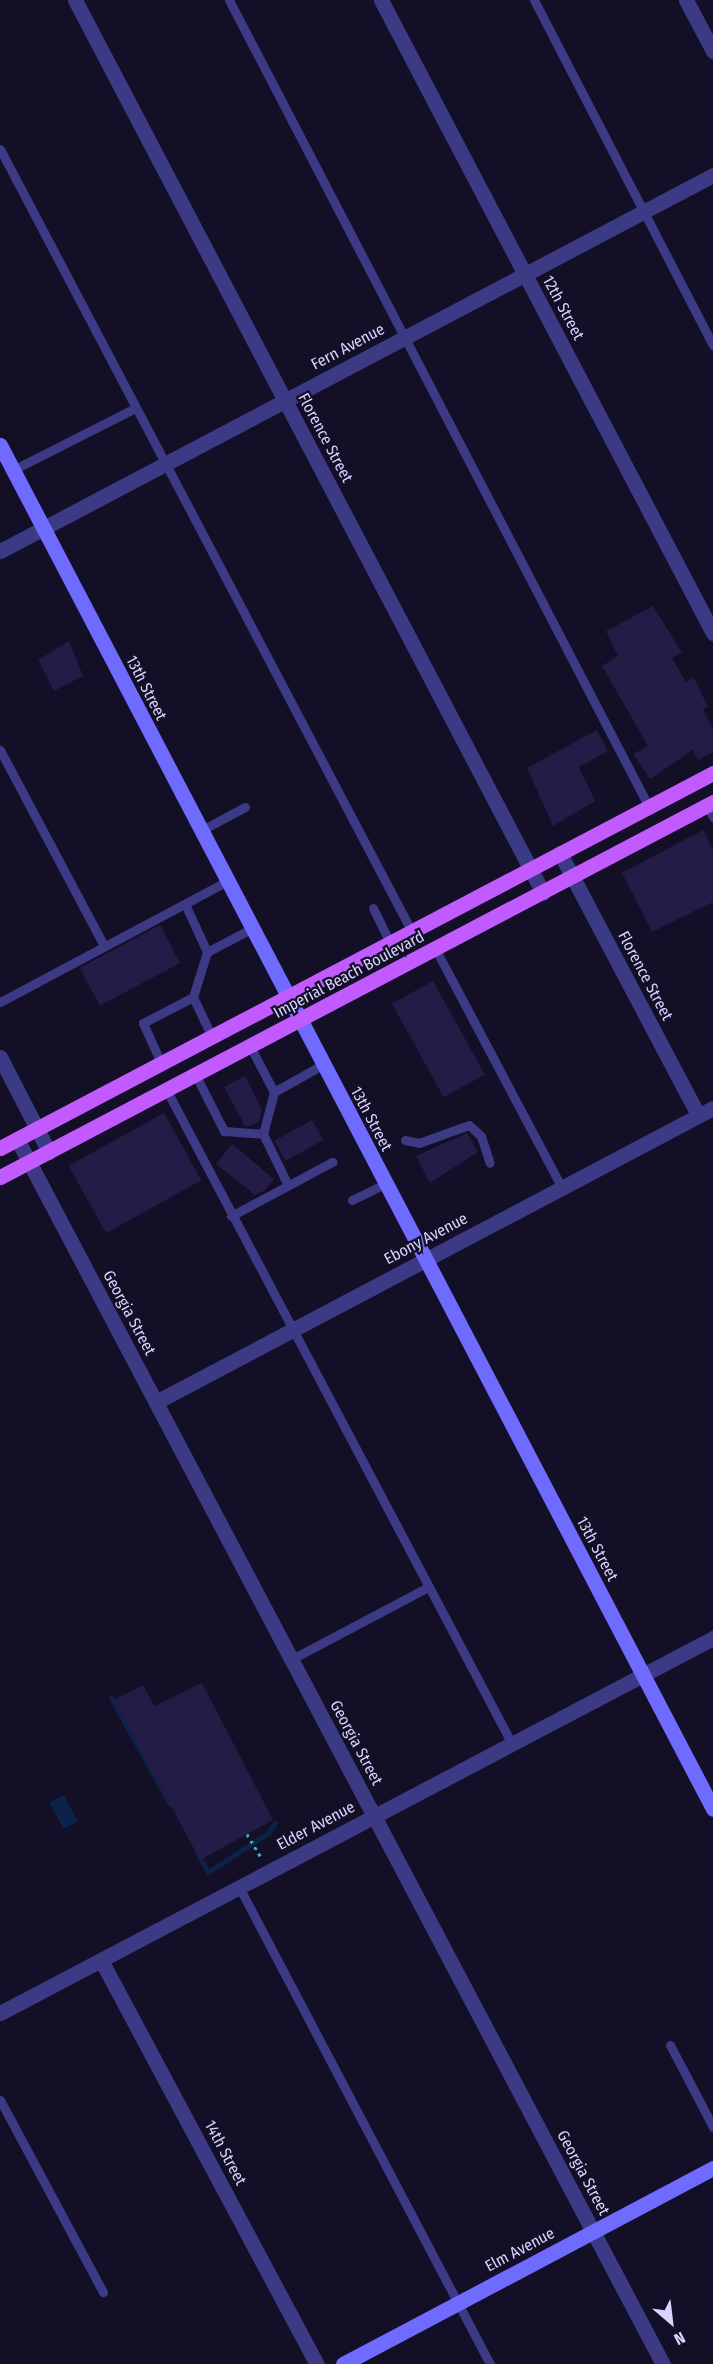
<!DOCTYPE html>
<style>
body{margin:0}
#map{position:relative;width:713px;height:2364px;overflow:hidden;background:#130f26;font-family:"Fira Sans Condensed",sans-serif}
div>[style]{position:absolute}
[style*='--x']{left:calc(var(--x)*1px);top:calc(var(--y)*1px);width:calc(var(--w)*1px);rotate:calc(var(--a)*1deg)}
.water>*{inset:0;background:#0c2248;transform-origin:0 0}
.stream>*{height:5px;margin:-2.5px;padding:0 2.5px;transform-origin:2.5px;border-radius:2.5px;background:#0c2248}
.building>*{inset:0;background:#241b47;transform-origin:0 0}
.path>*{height:3px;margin-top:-1.5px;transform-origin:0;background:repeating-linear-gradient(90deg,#2fb8b0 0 3px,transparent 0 7.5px)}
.lane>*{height:9px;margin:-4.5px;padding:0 4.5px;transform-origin:4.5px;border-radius:4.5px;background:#3d3a85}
.street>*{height:15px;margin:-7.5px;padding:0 7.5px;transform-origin:7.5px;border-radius:7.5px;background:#3d3a85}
.secondary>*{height:15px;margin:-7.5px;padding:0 7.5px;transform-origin:7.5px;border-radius:7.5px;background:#6f6bff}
.primary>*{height:15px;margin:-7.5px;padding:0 7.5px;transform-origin:7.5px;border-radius:7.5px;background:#c25bff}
span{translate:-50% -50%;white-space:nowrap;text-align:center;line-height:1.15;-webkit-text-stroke:4.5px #130f26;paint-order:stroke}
.street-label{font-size:16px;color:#d9d4ff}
.north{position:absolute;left:641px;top:2292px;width:60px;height:60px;-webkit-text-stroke:4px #130f26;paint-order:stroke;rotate:152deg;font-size:16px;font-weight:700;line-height:24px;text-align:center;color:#d9d4ff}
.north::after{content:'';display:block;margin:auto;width:21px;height:27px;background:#d9d4ff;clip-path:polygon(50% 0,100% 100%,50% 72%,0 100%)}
</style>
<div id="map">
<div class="water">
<i style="left:64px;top:1795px;width:30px;height:16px;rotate:63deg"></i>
</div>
<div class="stream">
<i style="--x:111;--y:1698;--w:121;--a:60.9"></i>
<i style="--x:198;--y:1854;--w:21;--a:61"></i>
<i style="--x:208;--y:1872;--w:72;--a:-33"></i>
<i style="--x:268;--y:1833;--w:12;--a:-55"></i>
</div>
<div class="building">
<i style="clip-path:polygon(653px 606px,682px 653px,672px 658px,686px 682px,694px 678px,708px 707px,703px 710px,713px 729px,713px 752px,698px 760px,693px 750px,650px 779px,633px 754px,648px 746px,602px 666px,618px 656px,606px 631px)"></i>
<i style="clip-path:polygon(69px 641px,83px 676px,54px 691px,38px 660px)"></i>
<i style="clip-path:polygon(597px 730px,608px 751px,579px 767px,595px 801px,553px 826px,527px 768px)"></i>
<i style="clip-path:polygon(703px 830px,713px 849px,713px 902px,652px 932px,622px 873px)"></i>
<i style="left:160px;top:925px;width:43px;height:91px;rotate:62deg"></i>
<i style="left:433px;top:981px;width:107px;height:47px;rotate:61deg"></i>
<i style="clip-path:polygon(245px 1076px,262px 1110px,259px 1121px,250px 1126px,245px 1126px,224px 1087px)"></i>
<i style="left:164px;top:1113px;width:77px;height:109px;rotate:61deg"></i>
<i style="left:312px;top:1120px;width:23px;height:43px;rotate:61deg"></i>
<i style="clip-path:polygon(467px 1133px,478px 1152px,430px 1183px,416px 1156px)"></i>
<i style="clip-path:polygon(232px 1144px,274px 1179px,265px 1190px,255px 1195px,216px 1164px)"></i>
<i style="clip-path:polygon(202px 1683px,273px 1820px,200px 1860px,114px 1700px,143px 1685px,154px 1706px)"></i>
</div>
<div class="path">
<i style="--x:247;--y:1834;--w:27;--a:59"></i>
</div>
<div class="lane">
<i style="--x:229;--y:0;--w:910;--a:62.51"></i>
<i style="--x:534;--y:0;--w:389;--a:62.6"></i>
<i style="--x:0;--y:149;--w:885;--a:62.25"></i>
<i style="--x:13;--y:470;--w:137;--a:-26.9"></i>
<i style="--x:0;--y:750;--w:222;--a:62"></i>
<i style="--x:707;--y:806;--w:13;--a:61"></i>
<i style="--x:200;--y:831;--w:51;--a:-28.1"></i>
<i style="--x:185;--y:904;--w:53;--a:65.4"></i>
<i style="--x:207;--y:952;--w:47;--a:107.3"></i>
<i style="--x:193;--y:997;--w:44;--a:64.6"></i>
<i style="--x:373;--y:908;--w:39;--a:64"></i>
<i style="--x:436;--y:950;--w:269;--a:62.1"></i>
<i style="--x:207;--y:952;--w:50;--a:-27.6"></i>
<i style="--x:0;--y:1002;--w:256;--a:-28"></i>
<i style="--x:251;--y:1048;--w:50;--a:62.4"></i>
<i style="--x:274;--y:1092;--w:43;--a:104.7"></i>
<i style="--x:161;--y:1063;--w:44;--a:-114.2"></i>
<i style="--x:143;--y:1023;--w:56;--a:-27.5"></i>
<i style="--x:196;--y:1076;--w:62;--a:63"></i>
<i style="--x:224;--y:1131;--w:39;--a:4"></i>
<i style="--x:263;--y:1134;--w:57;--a:63.9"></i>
<i style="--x:167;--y:1091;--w:739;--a:62.15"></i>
<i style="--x:274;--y:1092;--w:55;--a:-29.4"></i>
<i style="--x:405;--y:1140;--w:14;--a:12"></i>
<i style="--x:419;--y:1143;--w:53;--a:-19.8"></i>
<i style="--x:469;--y:1125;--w:16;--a:43"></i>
<i style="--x:481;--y:1136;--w:28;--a:72"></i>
<i style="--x:352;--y:1200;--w:37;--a:-26"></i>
<i style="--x:231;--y:1216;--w:115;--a:-28.1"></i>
<i style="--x:292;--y:1659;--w:154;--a:-27.9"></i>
<i style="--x:239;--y:1887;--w:539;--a:62.25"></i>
<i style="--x:670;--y:2045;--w:93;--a:62.3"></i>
<i style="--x:0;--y:2100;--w:218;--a:61.8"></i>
</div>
<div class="street">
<i style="--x:75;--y:0;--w:1008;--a:62.34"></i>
<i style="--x:381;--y:0;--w:715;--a:62.32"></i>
<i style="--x:686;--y:0;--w:58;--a:62.1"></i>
<i style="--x:0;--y:551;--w:806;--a:-27.8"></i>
<i style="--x:560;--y:853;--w:296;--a:62.2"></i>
<i style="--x:0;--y:1057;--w:107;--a:62.7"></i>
<i style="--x:17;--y:1139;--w:1385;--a:62.2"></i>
<i style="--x:156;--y:1402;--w:630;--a:-27.83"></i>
<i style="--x:101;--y:1960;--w:458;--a:61.9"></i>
<i style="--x:0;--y:2013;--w:806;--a:-27.74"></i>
</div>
<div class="secondary">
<i style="--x:0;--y:445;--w:1539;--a:62.4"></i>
<i style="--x:343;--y:2364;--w:419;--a:-27.9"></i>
</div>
<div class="primary">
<i style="--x:0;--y:1148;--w:806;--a:-27.74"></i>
<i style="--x:0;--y:1177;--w:806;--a:-27.74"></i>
</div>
<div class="street-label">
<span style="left:563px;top:308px;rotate:62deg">12th Street</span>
<span style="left:348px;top:347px;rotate:-28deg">Fern Avenue</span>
<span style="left:325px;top:438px;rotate:62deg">Florence Street</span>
<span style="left:146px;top:688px;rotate:63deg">13th Street</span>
<span style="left:349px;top:975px;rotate:-28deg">Imperial Beach Boulevard</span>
<span style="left:645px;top:976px;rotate:62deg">Florence Street</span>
<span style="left:371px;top:1119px;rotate:62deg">13th Street</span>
<span style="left:426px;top:1239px;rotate:-28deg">Ebony Avenue</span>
<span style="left:129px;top:1313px;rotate:62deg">Georgia Street</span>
<span style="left:597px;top:1549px;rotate:62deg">13th Street</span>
<span style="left:356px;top:1743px;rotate:62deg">Georgia Street</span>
<span style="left:316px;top:1826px;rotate:-28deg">Elder Avenue</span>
<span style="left:225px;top:2153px;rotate:62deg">14th Street</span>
<span style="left:583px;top:2173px;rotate:62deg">Georgia Street</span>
<span style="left:520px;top:2250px;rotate:-28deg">Elm Avenue</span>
</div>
<div class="north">N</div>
</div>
